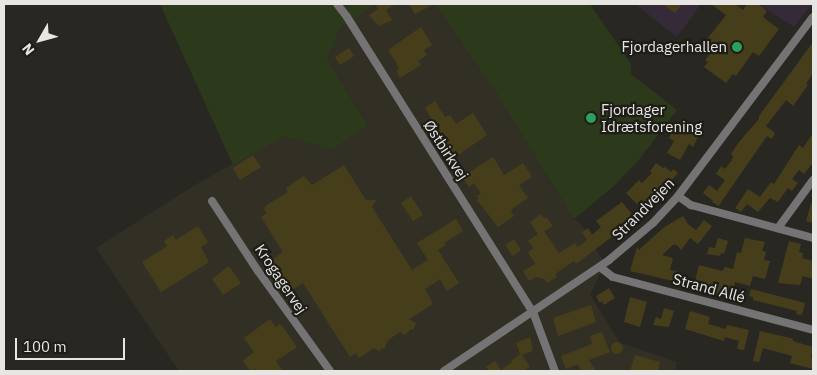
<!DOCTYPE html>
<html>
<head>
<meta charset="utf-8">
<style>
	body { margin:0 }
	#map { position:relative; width:817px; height:375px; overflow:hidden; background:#282722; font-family:"IBM Plex Sans",sans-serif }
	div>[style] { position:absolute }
	.built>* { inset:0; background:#323025 }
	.education>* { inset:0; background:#352a38 }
	.green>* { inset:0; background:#2c391b }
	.building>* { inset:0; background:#463e1b }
	.round { border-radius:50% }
	.minor>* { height:8px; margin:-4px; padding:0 4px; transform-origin:4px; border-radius:4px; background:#757374 }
	.dots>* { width:14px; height:14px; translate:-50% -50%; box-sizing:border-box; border:2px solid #1e1d18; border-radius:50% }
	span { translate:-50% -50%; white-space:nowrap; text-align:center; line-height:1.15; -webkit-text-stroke:4.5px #1e1d18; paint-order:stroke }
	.poi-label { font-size:15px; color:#e7e6e3 }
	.right { translate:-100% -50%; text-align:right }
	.left { translate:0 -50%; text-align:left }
	.street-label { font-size:15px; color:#e7e6e3 }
	.frame { position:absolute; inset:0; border:5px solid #e7e6e3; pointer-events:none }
	.north { position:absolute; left:15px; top:15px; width:50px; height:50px; -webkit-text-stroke:4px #1e1d18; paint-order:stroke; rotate:232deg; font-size:14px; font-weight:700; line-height:20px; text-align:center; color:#e7e6e3 }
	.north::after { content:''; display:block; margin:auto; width:18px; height:22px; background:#e7e6e3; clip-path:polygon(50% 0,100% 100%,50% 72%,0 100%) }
	.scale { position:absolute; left:15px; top:338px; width:110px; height:22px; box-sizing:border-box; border:2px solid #e7e6e3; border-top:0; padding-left:6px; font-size:15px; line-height:18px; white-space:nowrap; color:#e7e6e3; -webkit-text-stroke:4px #1e1d18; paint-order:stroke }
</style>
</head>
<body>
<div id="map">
	<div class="built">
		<div style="clip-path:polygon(377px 4px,435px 4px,496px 93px,574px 219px,581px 224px,605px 264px,590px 295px,620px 343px,677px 362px,675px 371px,179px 371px,96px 248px,195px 185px,285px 135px,332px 150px,368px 126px,327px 59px,341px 27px)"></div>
	</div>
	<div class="education">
		<div style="clip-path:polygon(635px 4px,701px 4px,677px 37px)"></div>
		<div style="clip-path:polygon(758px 4px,812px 4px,794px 27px)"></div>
	</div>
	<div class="green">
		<div style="clip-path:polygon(160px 4px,377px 4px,341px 27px,327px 59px,368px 126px,332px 150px,285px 136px,233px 165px)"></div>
		<div style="clip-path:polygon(435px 4px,590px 4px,631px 64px,631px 74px,677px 110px,638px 161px,614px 186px,574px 219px,496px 93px)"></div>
	</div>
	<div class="building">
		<div style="clip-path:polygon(379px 4px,396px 4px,386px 10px,392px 20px,379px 26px,369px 15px,378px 9px,376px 6px)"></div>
		<div style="clip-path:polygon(409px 4px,434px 4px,415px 14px)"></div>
		<div style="clip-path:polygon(662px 4px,682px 4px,675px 13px)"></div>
		<div style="clip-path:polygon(711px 4px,735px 4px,743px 10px,747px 4px,758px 4px,767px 11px,763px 17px,779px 29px,759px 56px,753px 52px,736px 76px,733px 74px,726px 83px,704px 67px,708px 62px,705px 60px,713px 50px,704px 43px,726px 15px)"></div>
		<div style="clip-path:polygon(421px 27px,432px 45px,424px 50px,427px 55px,418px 61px,421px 65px,400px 78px,396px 71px,399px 69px,396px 62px,388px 50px)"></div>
		<div style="clip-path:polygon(813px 42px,813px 73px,806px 84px,808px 85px,793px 106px,786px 100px,766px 126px,775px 133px,772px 139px,767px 136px,722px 201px,719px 206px,712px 202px,713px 201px,703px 193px,709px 185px,717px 191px,725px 180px,716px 174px,721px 166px,725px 169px,732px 160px,733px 156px,731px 154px,739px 142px,759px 119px,759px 116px)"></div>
		<div style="clip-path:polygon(349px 48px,354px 56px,340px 65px,335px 57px)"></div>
		<div style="clip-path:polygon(435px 101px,445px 117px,450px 115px,456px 124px,473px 113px,487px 135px,454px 158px,425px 108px)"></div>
		<div style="clip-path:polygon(676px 125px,685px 131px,687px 129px,691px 132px,693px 130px,699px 135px,693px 147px,689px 144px,680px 160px,667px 153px,674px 141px,669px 138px)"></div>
		<div style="clip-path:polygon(813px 133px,813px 163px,804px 174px,799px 170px,792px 179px,798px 183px,792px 191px,788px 188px,778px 202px,770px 198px,758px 212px,747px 204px,741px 212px,735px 208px,748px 189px,760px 197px,771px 182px,774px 184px,799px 145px,803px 148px)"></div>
		<div style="clip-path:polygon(253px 155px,261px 167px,240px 180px,233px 168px)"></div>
		<div style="clip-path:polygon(493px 157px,504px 175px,523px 163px,532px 177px,519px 185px,528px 198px,513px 208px,511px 212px,514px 216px,498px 227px,477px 200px,479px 198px,477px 196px,481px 193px,474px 183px,469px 187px,462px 177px)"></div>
		<div style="clip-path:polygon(656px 163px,663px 168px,665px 167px,671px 172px,673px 169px,678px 173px,653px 202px,655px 204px,650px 210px,648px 207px,644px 211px,626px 193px,639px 180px,642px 183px,652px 173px,650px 171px)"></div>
		<div style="clip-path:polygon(344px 165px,366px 200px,376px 200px,372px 207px,412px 270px,428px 260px,417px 243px,456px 219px,463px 231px,444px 243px,446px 245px,438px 250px,459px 283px,447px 291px,440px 279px,425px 289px,433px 304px,409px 319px,416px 323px,413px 330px,411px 329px,405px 335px,400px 332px,388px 340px,384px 349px,381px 348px,380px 351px,374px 348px,359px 358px,356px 353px,350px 357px,303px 283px,284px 295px,271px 273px,273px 271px,268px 262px,283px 252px,261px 217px,267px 213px,264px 209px,268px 204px,288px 192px,286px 188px,304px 176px,312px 185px)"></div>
		<div style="clip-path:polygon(411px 196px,423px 215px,413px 221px,401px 203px)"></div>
		<div style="clip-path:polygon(622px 202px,635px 218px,621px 230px,576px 264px,574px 261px,555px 274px,557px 277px,547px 283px,544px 279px,536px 277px,529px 281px,523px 271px,535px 264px,528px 252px,534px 248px,528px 241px,538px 234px,530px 222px,541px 214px,544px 219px,546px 217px,553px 226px,544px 231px,559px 253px,575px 243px,578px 247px,587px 240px,582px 232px,588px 228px,592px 235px,601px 227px,596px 221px)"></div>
		<div style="clip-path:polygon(811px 203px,813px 203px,813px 223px,806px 221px)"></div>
		<div style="clip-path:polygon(683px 216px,688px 224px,696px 230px,704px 220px,712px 226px,698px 244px,690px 238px,681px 250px,676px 244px,676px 246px,674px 244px,662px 255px,673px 258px,670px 270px,676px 271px,673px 281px,630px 271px,637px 247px,639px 250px,663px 228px)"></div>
		<div style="clip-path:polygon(198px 226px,208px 242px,201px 247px,209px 262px,161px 292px,142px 262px,167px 246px,164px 241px,173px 235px,176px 240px)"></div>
		<div style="clip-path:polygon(718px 238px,728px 241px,724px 254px,721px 253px,720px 256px,707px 254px,709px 247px,715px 248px)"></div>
		<div style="clip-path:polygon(745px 238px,765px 242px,762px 251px,766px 252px,764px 260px,770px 261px,765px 279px,753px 276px,750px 286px,735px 282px,731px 298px,695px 288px,696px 286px,694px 285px,699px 265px,722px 271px,725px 267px,733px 269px,737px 252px,741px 253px)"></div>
		<div style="clip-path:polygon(514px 239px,521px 250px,513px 256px,505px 245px)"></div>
		<div style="clip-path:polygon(789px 241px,801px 244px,799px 252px,803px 253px,802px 258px,813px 261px,813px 279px,803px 276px,800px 285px,778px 283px)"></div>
		<div style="clip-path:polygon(229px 266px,241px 283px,223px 295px,212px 279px)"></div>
		<div style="clip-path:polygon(609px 288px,615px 298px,604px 305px,602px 301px,600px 303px,596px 296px)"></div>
		<div style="clip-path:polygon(751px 289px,805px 303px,802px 315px,796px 314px,797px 311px,753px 300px,753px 297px,749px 296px)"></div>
		<div style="clip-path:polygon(630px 297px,647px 302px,640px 327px,624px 322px)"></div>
		<div style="clip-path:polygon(591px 305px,596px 322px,558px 336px,553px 318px)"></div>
		<div style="clip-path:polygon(664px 308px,674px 311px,669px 327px,653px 325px,656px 317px,661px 319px)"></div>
		<div style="clip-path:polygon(690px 311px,710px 317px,708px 324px,726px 329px,727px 325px,749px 330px,744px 350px,737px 349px,739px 341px,725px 337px,724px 341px,685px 329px)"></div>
		<div style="clip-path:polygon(270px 319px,276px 327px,280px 324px,283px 327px,297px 347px,276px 361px,283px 371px,258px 371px,256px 369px,250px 371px,243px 361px,254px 352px,244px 338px)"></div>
		<div style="clip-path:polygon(760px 331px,790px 338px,793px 339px,793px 341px,813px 347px,811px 358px,813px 359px,813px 369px,790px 363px,792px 356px,763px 348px,759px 362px,753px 361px)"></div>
		<div style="clip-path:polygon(602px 332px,610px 352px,589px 360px,596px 371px,581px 371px,578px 364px,566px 369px,561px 356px,592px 344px,590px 336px)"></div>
		<div style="clip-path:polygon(530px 337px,533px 351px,522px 355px,530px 367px,523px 371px,489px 371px,486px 367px,495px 361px,501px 370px,512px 362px,511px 361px,520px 354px,516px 343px)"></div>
		<div class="round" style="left:611px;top:342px;width:12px;height:12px"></div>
		<div style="clip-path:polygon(635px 355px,660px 362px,658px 371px,630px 371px)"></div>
	</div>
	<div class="minor">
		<div style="left:337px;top:4px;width:16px;rotate:52deg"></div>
		<div style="left:347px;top:17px;width:349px;rotate:57.8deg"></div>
		<div style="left:533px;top:312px;width:63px;rotate:69.6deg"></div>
		<div style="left:678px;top:196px;width:16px;rotate:35deg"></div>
		<div style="left:691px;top:205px;width:126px;rotate:15.1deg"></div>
		<div style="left:212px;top:201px;width:84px;rotate:56.7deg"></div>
		<div style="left:258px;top:271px;width:123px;rotate:54.2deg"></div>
		<div style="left:778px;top:228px;width:59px;rotate:-53.9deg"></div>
		<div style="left:600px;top:267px;width:16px;rotate:38deg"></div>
		<div style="left:613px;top:277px;width:207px;rotate:14.8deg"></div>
		<div style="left:444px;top:371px;width:199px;rotate:-33.9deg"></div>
		<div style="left:609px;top:260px;width:57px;rotate:-40.1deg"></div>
		<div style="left:653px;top:223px;width:37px;rotate:-47deg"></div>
		<div style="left:678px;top:196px;width:224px;rotate:-53deg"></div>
	</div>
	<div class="dots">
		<div style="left:737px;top:47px;background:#2e9e5b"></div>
		<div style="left:591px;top:118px;background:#2e9e5b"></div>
	</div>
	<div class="poi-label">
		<span class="right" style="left:727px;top:47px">Fjordagerhallen</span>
		<span class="left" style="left:601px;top:118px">Fjordager<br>Idrætsforening</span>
	</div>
	<div class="street-label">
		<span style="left:446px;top:150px;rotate:57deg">Østbirkvej</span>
		<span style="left:643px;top:209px;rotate:-45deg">Strandvejen</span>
		<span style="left:281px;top:279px;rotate:56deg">Krogagervej</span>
		<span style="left:709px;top:288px;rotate:15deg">Strand Allé</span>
	</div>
	<div class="frame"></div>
	<div class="north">N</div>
	<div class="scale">100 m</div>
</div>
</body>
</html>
